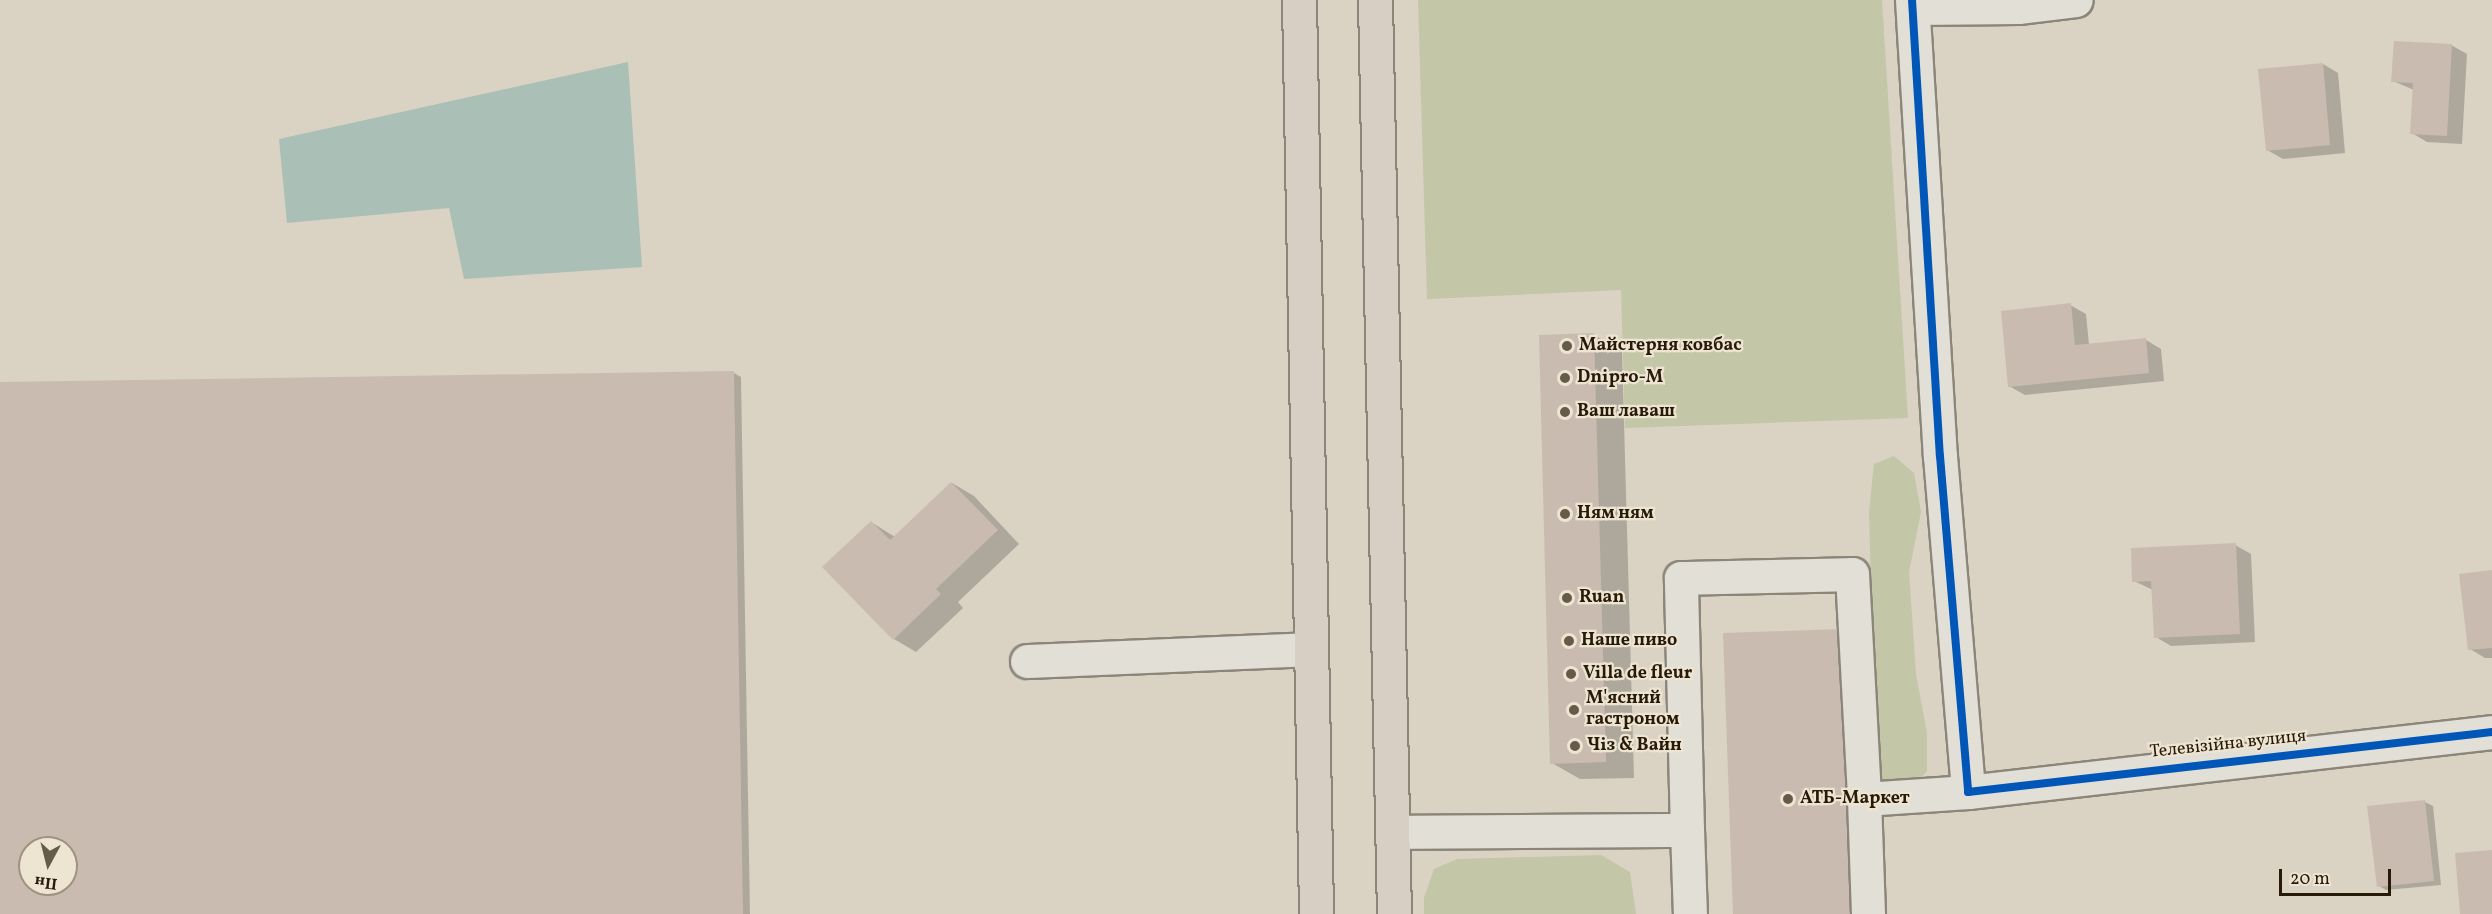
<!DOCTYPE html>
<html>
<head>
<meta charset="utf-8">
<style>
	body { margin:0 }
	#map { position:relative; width:2492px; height:914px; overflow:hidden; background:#dad2c3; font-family:Vollkorn,serif }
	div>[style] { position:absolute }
	.green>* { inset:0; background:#c4c6a8 }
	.water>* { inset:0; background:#aac0b7 }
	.shadow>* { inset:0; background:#0003 }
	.building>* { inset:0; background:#cabbb1 }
	.roads { filter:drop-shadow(2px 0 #8c867a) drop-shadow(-2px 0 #8c867a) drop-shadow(0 2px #8c867a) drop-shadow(0 -2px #8c867a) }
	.minor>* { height:33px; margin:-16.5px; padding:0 16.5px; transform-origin:16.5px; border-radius:16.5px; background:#e2dfd7 }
	.major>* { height:33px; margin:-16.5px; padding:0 16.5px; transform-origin:16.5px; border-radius:16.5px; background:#d7cfc3 }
	.cycleway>* { height:8px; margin:-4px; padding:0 4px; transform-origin:4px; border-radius:4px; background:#0057b8 }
	.dots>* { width:16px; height:16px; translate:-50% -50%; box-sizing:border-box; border:3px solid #ede4d2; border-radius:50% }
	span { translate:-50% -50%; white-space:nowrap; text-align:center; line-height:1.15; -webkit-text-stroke:4.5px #ede4d2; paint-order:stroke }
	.poi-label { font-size:18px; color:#281a08; font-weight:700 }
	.left { translate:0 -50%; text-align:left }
	.street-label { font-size:18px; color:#281a08 }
	.north { position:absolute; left:18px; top:836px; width:60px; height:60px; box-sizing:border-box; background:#ede4d2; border:2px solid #9e9381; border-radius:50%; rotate:187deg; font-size:16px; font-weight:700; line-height:24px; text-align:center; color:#281a08 }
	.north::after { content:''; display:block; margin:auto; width:21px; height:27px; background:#665a49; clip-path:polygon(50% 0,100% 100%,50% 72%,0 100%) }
	.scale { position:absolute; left:2279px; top:869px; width:112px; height:27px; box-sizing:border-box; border:3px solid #281a08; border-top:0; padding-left:8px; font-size:18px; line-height:21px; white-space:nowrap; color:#281a08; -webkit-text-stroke:4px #ede4d2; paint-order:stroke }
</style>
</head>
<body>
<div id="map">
	<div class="green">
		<div style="clip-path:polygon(1418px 0,1882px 0,1908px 418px,1625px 428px,1621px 290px,1427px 299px)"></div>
		<div style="clip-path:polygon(1894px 456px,1914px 473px,1921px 512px,1909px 572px,1916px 674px,1927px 733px,1927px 771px,1916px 783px,1893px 784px,1876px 778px,1869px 512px,1874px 464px)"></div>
		<div style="clip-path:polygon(1601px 855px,1630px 872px,1636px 914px,1424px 914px,1424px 898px,1434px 869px,1457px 859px)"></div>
	</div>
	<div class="water">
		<div style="clip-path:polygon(628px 62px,642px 267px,464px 279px,449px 208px,287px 223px,279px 139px)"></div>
	</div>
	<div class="shadow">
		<div style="clip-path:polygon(2451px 45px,2467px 54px,2462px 144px,2427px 142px,2412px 133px,2414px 90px,2393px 81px)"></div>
		<div style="clip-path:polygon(2323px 64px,2338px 73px,2345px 153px,2283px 159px,2267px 150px)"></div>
		<div style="clip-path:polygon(2070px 305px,2086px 314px,2089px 345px,2146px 340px,2161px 349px,2164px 381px,2025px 395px,2009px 386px)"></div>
		<div style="clip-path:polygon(1594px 335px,1622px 351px,1634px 778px,1580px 779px,1552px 763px)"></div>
		<div style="clip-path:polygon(evenodd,734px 373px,741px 377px,750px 914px,0 914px,0 384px,734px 373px,30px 848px,66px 848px,66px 884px,30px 884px,30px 848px)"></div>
		<div style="clip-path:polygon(952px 483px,974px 496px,1019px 544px,958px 602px,963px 608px,916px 652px,894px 639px,871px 522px,895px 537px)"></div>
		<div style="clip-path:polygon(2235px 545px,2251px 554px,2255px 642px,2171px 646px,2156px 637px,2153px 590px,2134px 581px)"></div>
		<div style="clip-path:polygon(2492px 572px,2492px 658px,2485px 658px,2470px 649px)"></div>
		<div style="clip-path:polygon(1841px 630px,1858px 914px,1735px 914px)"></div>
		<div style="clip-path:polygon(2425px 802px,2433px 806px,2441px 885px,2386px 890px,2379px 886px)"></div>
	</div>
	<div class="building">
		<div style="clip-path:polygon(2394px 41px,2452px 44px,2447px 136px,2410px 134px,2413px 83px,2391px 82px)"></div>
		<div style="clip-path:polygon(2323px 63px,2330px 145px,2266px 151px,2258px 69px)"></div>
		<div style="clip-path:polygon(2071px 303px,2075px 345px,2146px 338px,2149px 373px,2008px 387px,2001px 311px)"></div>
		<div style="clip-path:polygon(1594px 333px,1606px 762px,1550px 764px,1539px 335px)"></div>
		<div style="clip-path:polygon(evenodd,734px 371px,743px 914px,0 914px,0 382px,734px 371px,30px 848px,66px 848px,66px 884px,30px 884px,30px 848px)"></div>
		<div style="clip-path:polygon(951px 482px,998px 530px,936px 589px,941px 594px,893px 640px,822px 567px,871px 521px,890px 540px)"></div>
		<div style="clip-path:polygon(2236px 543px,2240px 634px,2154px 638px,2151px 581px,2132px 582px,2131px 548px)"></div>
		<div style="clip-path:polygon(2492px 570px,2492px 648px,2468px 650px,2459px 574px)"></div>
		<div style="clip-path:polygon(1841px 629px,1851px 914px,1733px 914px,1723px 633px)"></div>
		<div style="clip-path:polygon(2425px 800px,2434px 881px,2377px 887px,2367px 806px)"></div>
		<div style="clip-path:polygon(2492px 850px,2492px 914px,2460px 914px,2455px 853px)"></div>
	</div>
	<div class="roads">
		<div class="minor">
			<div style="left:1912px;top:0;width:457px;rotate:86.5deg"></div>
			<div style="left:1940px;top:456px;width:337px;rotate:85.2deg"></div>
			<div style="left:1913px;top:8px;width:105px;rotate:-0.5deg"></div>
			<div style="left:2018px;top:7px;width:58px;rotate:-6.9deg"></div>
			<div style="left:1027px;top:661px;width:281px;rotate:-2.4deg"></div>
			<div style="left:1864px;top:799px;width:115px;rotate:88deg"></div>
			<div style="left:1687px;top:830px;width:84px;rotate:88deg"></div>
			<div style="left:1393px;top:832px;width:294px;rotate:-0.4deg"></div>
			<div style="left:1687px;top:830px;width:252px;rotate:-91.4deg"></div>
			<div style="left:1681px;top:578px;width:171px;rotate:-1.3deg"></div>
			<div style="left:1852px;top:574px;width:225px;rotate:86.9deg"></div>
			<div style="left:1864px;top:799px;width:104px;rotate:-3.9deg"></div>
			<div style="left:1968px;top:792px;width:527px;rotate:-6.53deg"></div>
		</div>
		<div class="major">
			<div style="left:1299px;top:0;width:914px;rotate:88.93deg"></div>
			<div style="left:1375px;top:0;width:914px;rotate:88.81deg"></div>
		</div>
	</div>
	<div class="cycleway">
		<div style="left:1912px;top:0;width:457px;rotate:86.5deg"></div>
		<div style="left:1940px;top:456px;width:337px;rotate:85.2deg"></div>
		<div style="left:1968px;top:792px;width:527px;rotate:-6.53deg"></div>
	</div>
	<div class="dots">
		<div style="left:1567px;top:346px;background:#665a49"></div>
		<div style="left:1565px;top:378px;background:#665a49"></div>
		<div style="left:1565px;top:412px;background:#665a49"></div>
		<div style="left:1565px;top:514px;background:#665a49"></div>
		<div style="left:1567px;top:598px;background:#665a49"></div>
		<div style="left:1569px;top:641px;background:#665a49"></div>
		<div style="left:1571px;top:674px;background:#665a49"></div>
		<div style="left:1574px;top:710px;background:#665a49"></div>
		<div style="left:1575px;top:746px;background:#665a49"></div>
		<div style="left:1788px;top:799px;background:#665a49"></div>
	</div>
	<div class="poi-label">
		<span class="left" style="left:1579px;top:346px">Майстерня ковбас</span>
		<span class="left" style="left:1577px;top:378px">Dnipro-M</span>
		<span class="left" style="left:1577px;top:412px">Ваш лаваш</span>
		<span class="left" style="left:1577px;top:514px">Ням ням</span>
		<span class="left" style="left:1579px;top:598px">Ruan</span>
		<span class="left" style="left:1581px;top:641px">Наше пиво</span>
		<span class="left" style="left:1583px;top:674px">Villa de fleur</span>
		<span class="left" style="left:1586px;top:710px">М'ясний<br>гастроном</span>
		<span class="left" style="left:1587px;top:746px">Чіз &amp; Вайн</span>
		<span class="left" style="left:1800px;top:799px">АТБ-Маркет</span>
	</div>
	<div class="street-label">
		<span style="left:2228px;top:745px;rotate:-6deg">Телевізійна вулиця</span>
	</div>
	<div class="north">Пн</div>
	<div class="scale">20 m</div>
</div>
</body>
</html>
